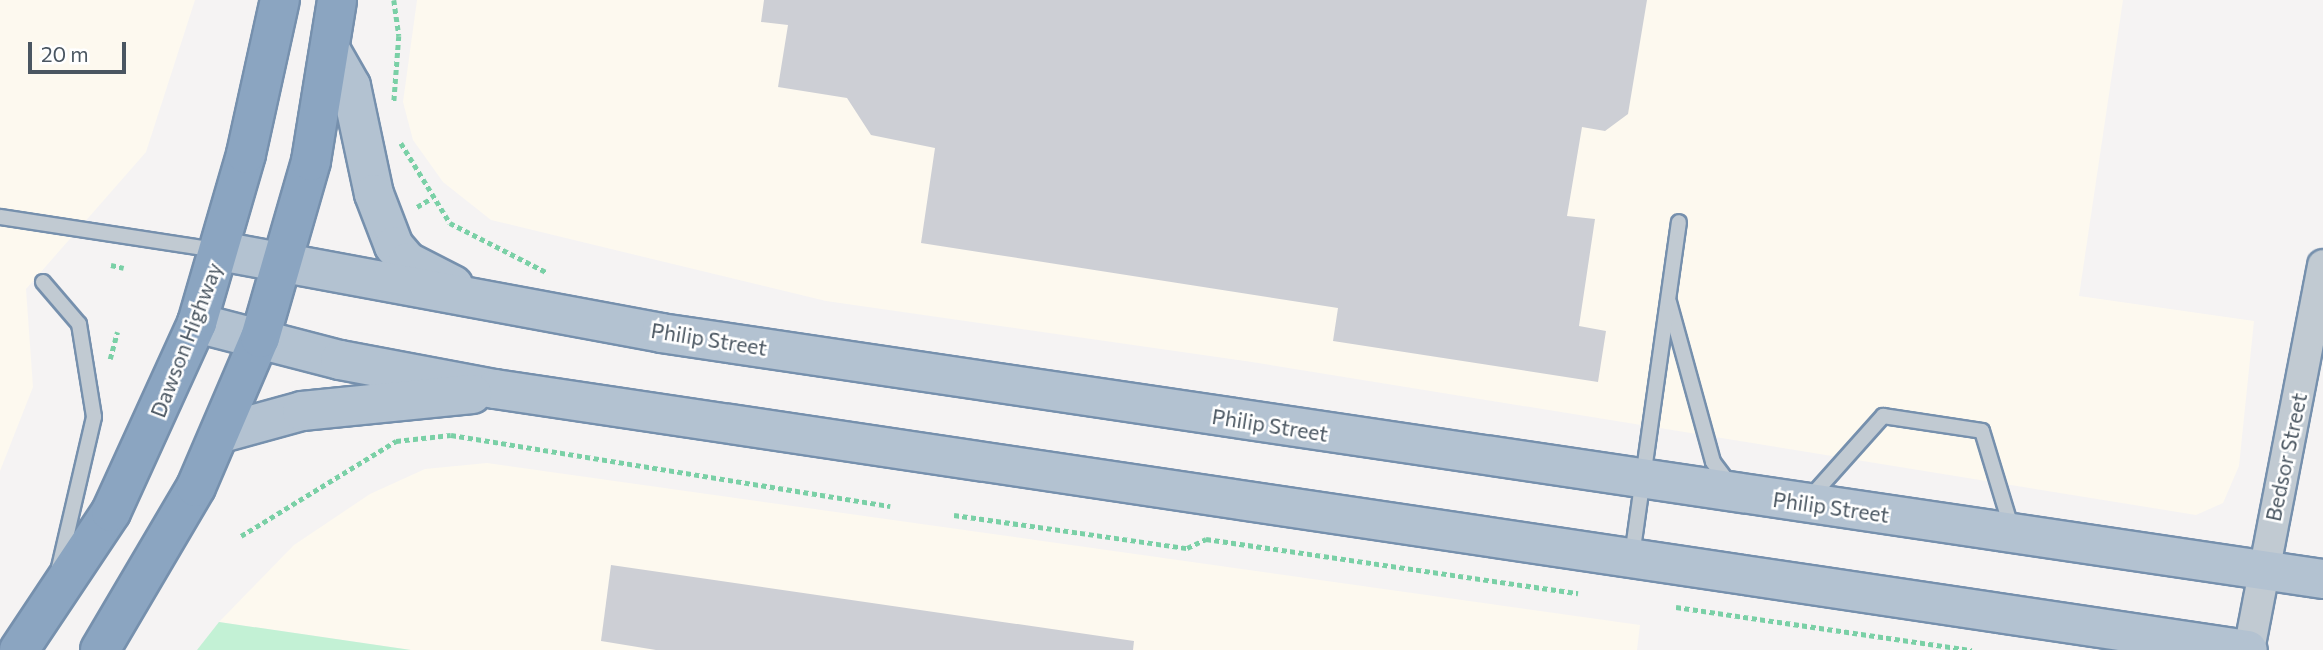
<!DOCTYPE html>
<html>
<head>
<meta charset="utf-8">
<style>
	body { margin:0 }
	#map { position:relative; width:2323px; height:650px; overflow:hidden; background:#f5f3f3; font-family:Commissioner,sans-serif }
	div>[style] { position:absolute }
	.commercial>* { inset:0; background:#fdf9ef }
	.green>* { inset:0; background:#c3f1d5 }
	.building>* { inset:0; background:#cdcfd5 }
	.path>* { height:4.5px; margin-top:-2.25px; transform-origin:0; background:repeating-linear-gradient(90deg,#7ad0a6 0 5px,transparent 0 8.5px) }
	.roads { filter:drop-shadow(2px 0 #7690ad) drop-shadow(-2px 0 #7690ad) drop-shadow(0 2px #7690ad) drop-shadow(0 -2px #7690ad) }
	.lane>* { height:14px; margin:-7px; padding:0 7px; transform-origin:7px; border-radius:7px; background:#c1cad2 }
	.street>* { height:30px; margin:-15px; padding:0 15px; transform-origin:15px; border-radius:15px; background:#c1cad2 }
	.primary>* { height:38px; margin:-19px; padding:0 19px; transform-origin:19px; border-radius:19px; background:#b3c2d1 }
	.highway>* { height:38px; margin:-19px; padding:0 19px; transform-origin:19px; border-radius:19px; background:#8ba5c1 }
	span { translate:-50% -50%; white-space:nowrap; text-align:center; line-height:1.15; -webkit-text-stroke:5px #fff; paint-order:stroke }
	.street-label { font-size:21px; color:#4a5661 }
	.scale { position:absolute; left:28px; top:42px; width:98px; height:32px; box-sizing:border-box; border:4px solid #4a5661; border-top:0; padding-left:9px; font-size:21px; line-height:24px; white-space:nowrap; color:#4a5661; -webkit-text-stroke:5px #fff; paint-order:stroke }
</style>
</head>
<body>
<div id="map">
	<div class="commercial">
		<div style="clip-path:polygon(0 0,195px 0,146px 152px,26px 289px,33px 387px,0 471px)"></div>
		<div style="clip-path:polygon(417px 0,2123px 0,2079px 296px,2254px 321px,2239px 466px,2223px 503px,2196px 515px,1252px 362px,826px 301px,491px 220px,443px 182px,413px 140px,403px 102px)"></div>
		<div style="clip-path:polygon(487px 463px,1640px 625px,1637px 650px,411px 650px,219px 622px,294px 545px,370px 494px,425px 469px)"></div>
	</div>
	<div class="green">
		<div style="clip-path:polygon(219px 622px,411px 650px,197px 650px)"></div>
	</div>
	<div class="building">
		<div style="clip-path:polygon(764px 0,1647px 0,1628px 114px,1605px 131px,1582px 127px,1567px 216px,1595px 219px,1579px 326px,1606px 331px,1598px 382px,1333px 341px,1338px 308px,921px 243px,935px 148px,871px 135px,847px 98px,778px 87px,788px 25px,761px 22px)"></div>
		<div style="clip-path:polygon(611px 565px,1134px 641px,1133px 650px,656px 650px,601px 641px)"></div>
	</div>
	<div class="path">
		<div style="left:394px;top:0;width:36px;rotate:82deg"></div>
		<div style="left:399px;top:36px;width:67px;rotate:94.3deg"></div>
		<div style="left:401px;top:143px;width:94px;rotate:58.5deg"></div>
		<div style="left:450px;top:223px;width:110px;rotate:27deg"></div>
		<div style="left:417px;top:207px;width:17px;rotate:-31deg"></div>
		<div style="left:111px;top:265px;width:13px;rotate:13deg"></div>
		<div style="left:110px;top:359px;width:28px;rotate:-75deg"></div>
		<div style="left:954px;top:515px;width:235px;rotate:8.1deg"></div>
		<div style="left:1187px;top:548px;width:21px;rotate:-25deg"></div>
		<div style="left:1206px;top:539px;width:376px;rotate:8.3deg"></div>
		<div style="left:241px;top:536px;width:182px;rotate:-31.5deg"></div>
		<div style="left:396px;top:441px;width:55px;rotate:-6.2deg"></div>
		<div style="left:451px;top:435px;width:445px;rotate:9.2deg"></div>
		<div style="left:1676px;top:607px;width:299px;rotate:8.3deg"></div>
	</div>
	<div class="roads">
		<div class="lane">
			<div style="left:0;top:217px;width:219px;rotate:8.7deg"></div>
			<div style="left:43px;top:282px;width:55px;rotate:49.4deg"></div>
			<div style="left:79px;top:324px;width:94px;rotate:80.8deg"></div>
			<div style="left:94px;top:417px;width:155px;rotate:103.1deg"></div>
			<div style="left:1669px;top:302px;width:166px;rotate:74.6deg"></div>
			<div style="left:1713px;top:462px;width:26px;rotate:53deg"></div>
			<div style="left:1808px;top:500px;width:113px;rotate:-48.2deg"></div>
			<div style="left:1883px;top:416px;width:100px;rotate:8.6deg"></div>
			<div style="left:1982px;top:431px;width:103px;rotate:73.1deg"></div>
			<div style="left:1632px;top:556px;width:337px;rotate:-82deg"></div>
		</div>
		<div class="street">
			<div style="left:2249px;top:650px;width:392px;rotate:-79.1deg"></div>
		</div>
		<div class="primary">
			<div style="left:331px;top:51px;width:40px;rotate:60.3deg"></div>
			<div style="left:351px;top:86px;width:110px;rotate:78deg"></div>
			<div style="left:374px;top:194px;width:56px;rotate:69deg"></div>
			<div style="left:394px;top:246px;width:21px;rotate:49deg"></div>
			<div style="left:408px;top:262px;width:51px;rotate:27.1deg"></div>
			<div style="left:220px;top:251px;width:449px;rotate:10.5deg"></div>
			<div style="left:661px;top:333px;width:1680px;rotate:8.42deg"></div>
			<div style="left:197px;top:323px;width:148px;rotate:14.5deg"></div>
			<div style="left:340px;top:360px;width:158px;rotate:10.6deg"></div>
			<div style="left:495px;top:389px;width:1772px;rotate:8.47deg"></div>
			<div style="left:222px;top:433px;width:83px;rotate:-15.4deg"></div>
			<div style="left:302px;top:411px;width:171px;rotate:-5.7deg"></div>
		</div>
		<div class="highway">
			<div style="left:19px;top:650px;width:166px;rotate:-56.3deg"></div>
			<div style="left:111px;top:512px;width:208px;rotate:-65.5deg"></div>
			<div style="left:197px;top:323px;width:176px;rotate:-73.8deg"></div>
			<div style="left:246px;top:154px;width:158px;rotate:-77.6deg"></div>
			<div style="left:100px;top:650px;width:189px;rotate:-59.5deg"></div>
			<div style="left:196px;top:487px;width:162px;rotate:-66.8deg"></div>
			<div style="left:260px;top:338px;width:184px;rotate:-73.9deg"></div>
			<div style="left:311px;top:161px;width:163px;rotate:-80.8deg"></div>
		</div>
	</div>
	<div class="street-label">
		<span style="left:709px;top:339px;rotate:9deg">Philip Street</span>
		<span style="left:186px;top:340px;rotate:-69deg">Dawson Highway</span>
		<span style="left:1270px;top:425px;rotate:9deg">Philip Street</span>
		<span style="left:2286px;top:457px;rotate:-78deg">Bedsor Street</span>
		<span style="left:1831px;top:507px;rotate:8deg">Philip Street</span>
	</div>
	<div class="scale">20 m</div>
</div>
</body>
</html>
